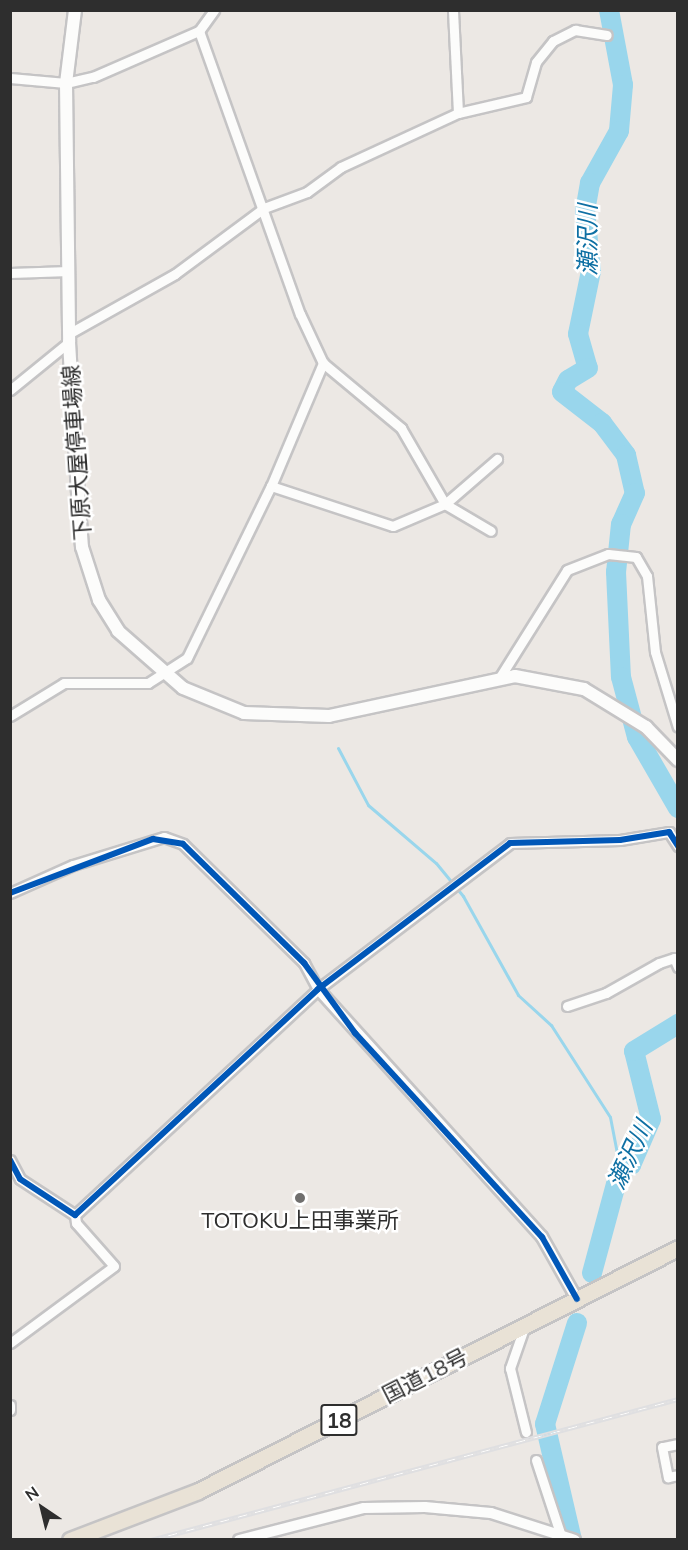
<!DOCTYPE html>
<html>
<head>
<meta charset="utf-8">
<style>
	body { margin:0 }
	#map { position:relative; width:688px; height:1550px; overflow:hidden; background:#ece8e4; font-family:Mulish,"Noto Sans JP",sans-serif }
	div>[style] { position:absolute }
	.stream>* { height:3px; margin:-1.5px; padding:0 1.5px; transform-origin:1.5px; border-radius:1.5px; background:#99d6ec }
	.river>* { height:20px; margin:-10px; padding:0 10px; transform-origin:10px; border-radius:10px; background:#99d6ec }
	.roads { filter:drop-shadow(2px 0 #c5c4c5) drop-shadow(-2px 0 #c5c4c5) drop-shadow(0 2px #c5c4c5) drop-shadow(0 -2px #c5c4c5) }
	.minor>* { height:9px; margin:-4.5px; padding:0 4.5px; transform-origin:4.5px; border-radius:4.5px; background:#fcfcfb }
	.tertiary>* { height:10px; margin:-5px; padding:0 5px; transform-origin:5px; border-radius:5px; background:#fcfcfb }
	.secondary>* { height:12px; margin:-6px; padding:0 6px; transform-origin:6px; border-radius:6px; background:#fcfcfb }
	.trunk>* { height:15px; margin:-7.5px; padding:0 7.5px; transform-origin:7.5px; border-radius:7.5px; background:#e9e2d6 }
	.rail>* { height:5px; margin-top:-2.5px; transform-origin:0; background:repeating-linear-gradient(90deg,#fff 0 9px,#dfdfe1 0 18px); box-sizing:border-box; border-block:2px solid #dfdfe1 }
	.cycleway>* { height:6px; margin:-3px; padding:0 3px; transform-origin:3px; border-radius:3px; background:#0057b8 }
	.dots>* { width:16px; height:16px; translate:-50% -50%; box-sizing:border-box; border:3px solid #fff; border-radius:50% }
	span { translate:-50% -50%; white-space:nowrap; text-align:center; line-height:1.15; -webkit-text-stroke:5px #fff; paint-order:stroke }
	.shield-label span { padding:2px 4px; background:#fff; border:2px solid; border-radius:4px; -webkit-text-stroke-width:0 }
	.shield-label { font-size:21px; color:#2e2e2e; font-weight:700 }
	.street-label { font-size:22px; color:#2e2e2e }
	.poi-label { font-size:22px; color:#2e2e2e }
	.water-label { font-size:24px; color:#0d6fa3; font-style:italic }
	.frame { position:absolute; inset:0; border:12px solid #2e2e2e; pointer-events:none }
	.north { position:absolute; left:12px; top:1478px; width:60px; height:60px; -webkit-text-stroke:4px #fff; paint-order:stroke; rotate:325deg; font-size:16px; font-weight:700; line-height:24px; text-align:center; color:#2e2e2e }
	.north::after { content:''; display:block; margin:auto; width:21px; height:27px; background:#2e2e2e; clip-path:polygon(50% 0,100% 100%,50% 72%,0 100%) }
</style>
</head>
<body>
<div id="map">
	<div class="stream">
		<div style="left:338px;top:748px;width:64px;rotate:62.2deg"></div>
		<div style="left:368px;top:805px;width:89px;rotate:40.5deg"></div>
		<div style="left:436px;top:863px;width:43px;rotate:50.7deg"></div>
		<div style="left:463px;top:896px;width:113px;rotate:60.9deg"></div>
		<div style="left:518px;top:995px;width:45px;rotate:42.3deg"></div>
		<div style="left:551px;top:1025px;width:109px;rotate:57.3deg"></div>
		<div style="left:610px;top:1117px;width:53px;rotate:79.1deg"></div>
	</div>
	<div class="river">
		<div style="left:609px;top:10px;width:76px;rotate:79.4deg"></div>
		<div style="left:623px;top:85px;width:46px;rotate:95deg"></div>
		<div style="left:619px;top:131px;width:60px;rotate:119.1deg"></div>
		<div style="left:590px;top:183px;width:28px;rotate:100deg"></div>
		<div style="left:585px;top:211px;width:60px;rotate:84.3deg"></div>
		<div style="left:591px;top:271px;width:64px;rotate:101.7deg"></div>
		<div style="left:578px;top:334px;width:35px;rotate:74deg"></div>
		<div style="left:588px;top:368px;width:23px;rotate:149deg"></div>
		<div style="left:568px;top:380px;width:13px;rotate:117deg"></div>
		<div style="left:562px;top:392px;width:51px;rotate:37.8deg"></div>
		<div style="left:602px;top:423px;width:40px;rotate:53deg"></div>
		<div style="left:626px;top:455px;width:39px;rotate:77deg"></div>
		<div style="left:635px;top:493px;width:34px;rotate:114deg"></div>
		<div style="left:621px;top:524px;width:48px;rotate:95.9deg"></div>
		<div style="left:616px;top:572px;width:105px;rotate:87.3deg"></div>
		<div style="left:621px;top:677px;width:62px;rotate:75.1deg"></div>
		<div style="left:637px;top:737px;width:82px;rotate:60deg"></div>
		<div style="left:592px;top:1273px;width:108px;rotate:-74.9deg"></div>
		<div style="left:620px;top:1169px;width:12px;rotate:-20deg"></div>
		<div style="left:631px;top:1165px;width:50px;rotate:-66.5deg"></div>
		<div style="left:651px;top:1119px;width:70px;rotate:-104deg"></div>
		<div style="left:634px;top:1051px;width:52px;rotate:-31.5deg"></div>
		<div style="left:572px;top:1540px;width:119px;rotate:-103.1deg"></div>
		<div style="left:545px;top:1424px;width:106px;rotate:-72.4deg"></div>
	</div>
	<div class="roads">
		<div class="minor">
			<div style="left:199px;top:31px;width:300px;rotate:70.4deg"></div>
			<div style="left:300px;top:314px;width:54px;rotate:64.9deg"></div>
			<div style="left:323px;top:363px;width:102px;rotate:39.8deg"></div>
			<div style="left:401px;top:428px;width:88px;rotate:59.9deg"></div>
			<div style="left:445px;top:504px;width:53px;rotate:30.4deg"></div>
			<div style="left:10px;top:78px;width:56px;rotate:5.1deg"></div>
			<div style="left:66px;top:83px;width:28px;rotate:-13deg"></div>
			<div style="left:93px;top:77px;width:116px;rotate:-23.5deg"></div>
			<div style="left:199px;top:31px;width:26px;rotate:-54deg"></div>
			<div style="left:458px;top:113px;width:70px;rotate:-13.2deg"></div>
			<div style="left:526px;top:97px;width:36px;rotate:-74deg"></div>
			<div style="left:536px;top:62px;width:27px;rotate:-51deg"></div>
			<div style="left:553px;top:41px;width:25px;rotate:-27deg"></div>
			<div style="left:575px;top:30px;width:32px;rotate:9deg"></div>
			<div style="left:10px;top:273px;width:59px;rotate:-1.9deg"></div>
			<div style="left:70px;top:333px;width:120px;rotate:-29.3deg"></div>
			<div style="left:175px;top:274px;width:111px;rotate:-36.6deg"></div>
			<div style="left:264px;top:208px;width:46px;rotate:-20.4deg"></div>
			<div style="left:307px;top:192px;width:42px;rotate:-36.3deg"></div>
			<div style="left:341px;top:167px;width:129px;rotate:-24.8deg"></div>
			<div style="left:458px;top:113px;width:103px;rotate:-92.8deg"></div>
			<div style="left:10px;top:390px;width:76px;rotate:-39.1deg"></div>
			<div style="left:271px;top:486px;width:128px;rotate:18.2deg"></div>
			<div style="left:393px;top:526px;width:56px;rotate:-22.9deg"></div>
			<div style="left:445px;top:504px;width:69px;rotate:-40.9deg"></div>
			<div style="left:500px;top:677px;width:126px;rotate:-57.9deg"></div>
			<div style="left:567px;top:570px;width:44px;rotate:-21.3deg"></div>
			<div style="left:608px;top:554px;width:28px;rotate:6deg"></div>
			<div style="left:636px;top:557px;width:22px;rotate:60deg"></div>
			<div style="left:647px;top:576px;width:76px;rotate:84deg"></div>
			<div style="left:655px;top:652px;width:78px;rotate:73deg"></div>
			<div style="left:10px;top:716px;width:63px;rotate:-31.4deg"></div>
			<div style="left:64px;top:683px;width:84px"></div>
			<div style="left:148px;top:683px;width:46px;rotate:-32.7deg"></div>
			<div style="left:187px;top:658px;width:191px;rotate:-64deg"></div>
			<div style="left:271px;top:486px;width:134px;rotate:-67.1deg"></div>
			<div style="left:10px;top:893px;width:69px;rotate:-24deg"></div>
			<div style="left:73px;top:865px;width:95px;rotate:-17.1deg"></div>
			<div style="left:164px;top:837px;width:20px;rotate:20deg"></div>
			<div style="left:183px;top:844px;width:170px;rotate:44.5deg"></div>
			<div style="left:304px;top:963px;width:30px;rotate:62deg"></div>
			<div style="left:567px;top:1006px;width:41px;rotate:-18.4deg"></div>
			<div style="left:606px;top:993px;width:61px;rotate:-29.5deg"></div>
			<div style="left:659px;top:963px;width:16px;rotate:-18deg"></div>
			<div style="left:674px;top:958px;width:10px;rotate:66deg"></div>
			<div style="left:10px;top:1160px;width:21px;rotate:62deg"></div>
			<div style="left:20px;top:1179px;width:66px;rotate:33.2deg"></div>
			<div style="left:75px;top:1215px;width:332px;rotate:-42.9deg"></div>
			<div style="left:318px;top:989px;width:241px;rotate:-37.2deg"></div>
			<div style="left:510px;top:843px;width:110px;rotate:-1.6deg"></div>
			<div style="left:620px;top:840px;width:50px;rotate:-9.3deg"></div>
			<div style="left:669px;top:832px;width:17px;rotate:57deg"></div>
			<div style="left:525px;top:1325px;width:46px;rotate:109.2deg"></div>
			<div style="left:510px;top:1368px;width:66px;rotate:76deg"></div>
			<div style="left:10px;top:1343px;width:129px;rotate:-36.5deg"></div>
			<div style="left:114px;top:1266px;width:57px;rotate:-131.5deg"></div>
			<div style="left:76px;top:1223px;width:8px;rotate:-97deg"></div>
			<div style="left:10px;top:1405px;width:5px;rotate:90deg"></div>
			<div style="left:678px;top:1444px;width:16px;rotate:169deg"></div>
			<div style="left:662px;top:1447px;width:31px;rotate:79deg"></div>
			<div style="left:668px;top:1477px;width:10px;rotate:-11deg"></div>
			<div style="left:536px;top:1460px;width:80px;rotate:71.8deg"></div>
		</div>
		<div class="tertiary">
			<div style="left:318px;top:989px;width:334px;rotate:47.9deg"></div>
			<div style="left:542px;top:1237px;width:71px;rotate:60.6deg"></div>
			<div style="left:239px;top:1540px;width:129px;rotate:-14.4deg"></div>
			<div style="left:364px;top:1508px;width:61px;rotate:-0.9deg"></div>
			<div style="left:425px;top:1507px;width:66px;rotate:5.2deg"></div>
			<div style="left:491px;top:1513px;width:88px;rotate:17.8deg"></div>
		</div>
		<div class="secondary">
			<div style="left:75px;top:10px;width:74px;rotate:97deg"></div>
			<div style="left:66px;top:83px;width:259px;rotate:89.3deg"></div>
			<div style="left:69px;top:342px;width:151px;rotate:86.6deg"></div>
			<div style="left:78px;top:493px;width:54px;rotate:85.8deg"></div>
			<div style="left:82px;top:547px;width:56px;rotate:72.2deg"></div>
			<div style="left:99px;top:600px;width:36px;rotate:58deg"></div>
			<div style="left:118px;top:631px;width:86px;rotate:41.2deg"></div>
			<div style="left:183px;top:688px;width:66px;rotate:22.3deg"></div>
			<div style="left:244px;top:713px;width:85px;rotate:2deg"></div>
			<div style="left:329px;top:716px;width:190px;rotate:-12.1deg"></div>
			<div style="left:515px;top:676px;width:70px;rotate:10.7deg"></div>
			<div style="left:584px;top:689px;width:73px;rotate:31.5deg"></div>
			<div style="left:646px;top:727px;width:46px;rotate:45.9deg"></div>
		</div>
		<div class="trunk">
			<div style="left:70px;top:1540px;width:137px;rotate:-20.9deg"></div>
			<div style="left:198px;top:1491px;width:538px;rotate:-26.85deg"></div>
		</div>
	</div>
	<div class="rail">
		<div style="left:151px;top:1540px;width:546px;rotate:-14.98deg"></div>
	</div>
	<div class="cycleway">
		<div style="left:10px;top:893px;width:153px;rotate:-20.7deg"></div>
		<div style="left:153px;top:839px;width:30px;rotate:9deg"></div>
		<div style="left:183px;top:844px;width:170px;rotate:44.5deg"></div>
		<div style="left:304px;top:963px;width:87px;rotate:53.9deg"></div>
		<div style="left:355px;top:1033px;width:277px;rotate:47.5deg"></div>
		<div style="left:542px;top:1237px;width:71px;rotate:60.6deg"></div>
		<div style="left:10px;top:1160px;width:21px;rotate:62deg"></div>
		<div style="left:20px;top:1179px;width:66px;rotate:33.2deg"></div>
		<div style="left:75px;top:1215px;width:332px;rotate:-42.9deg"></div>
		<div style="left:318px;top:989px;width:241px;rotate:-37.2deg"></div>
		<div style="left:510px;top:843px;width:110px;rotate:-1.6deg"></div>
		<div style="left:620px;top:840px;width:50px;rotate:-9.3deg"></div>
		<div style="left:669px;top:832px;width:17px;rotate:57deg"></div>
	</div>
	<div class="dots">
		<div style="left:300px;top:1198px;background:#706f6e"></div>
	</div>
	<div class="shield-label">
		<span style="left:339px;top:1420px">18</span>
	</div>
	<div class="street-label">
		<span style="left:77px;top:453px;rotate:-94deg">下原大屋停車場線</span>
		<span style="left:425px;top:1376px;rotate:-27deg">国道18号</span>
	</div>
	<div class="poi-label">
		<span style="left:300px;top:1221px">TOTOKU上田事業所</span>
	</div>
	<div class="water-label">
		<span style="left:588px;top:240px;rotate:-90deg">瀬沢川</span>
		<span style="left:630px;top:1155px;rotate:-65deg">瀬沢川</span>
	</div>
	<div class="frame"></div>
	<div class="north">N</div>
</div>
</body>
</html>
